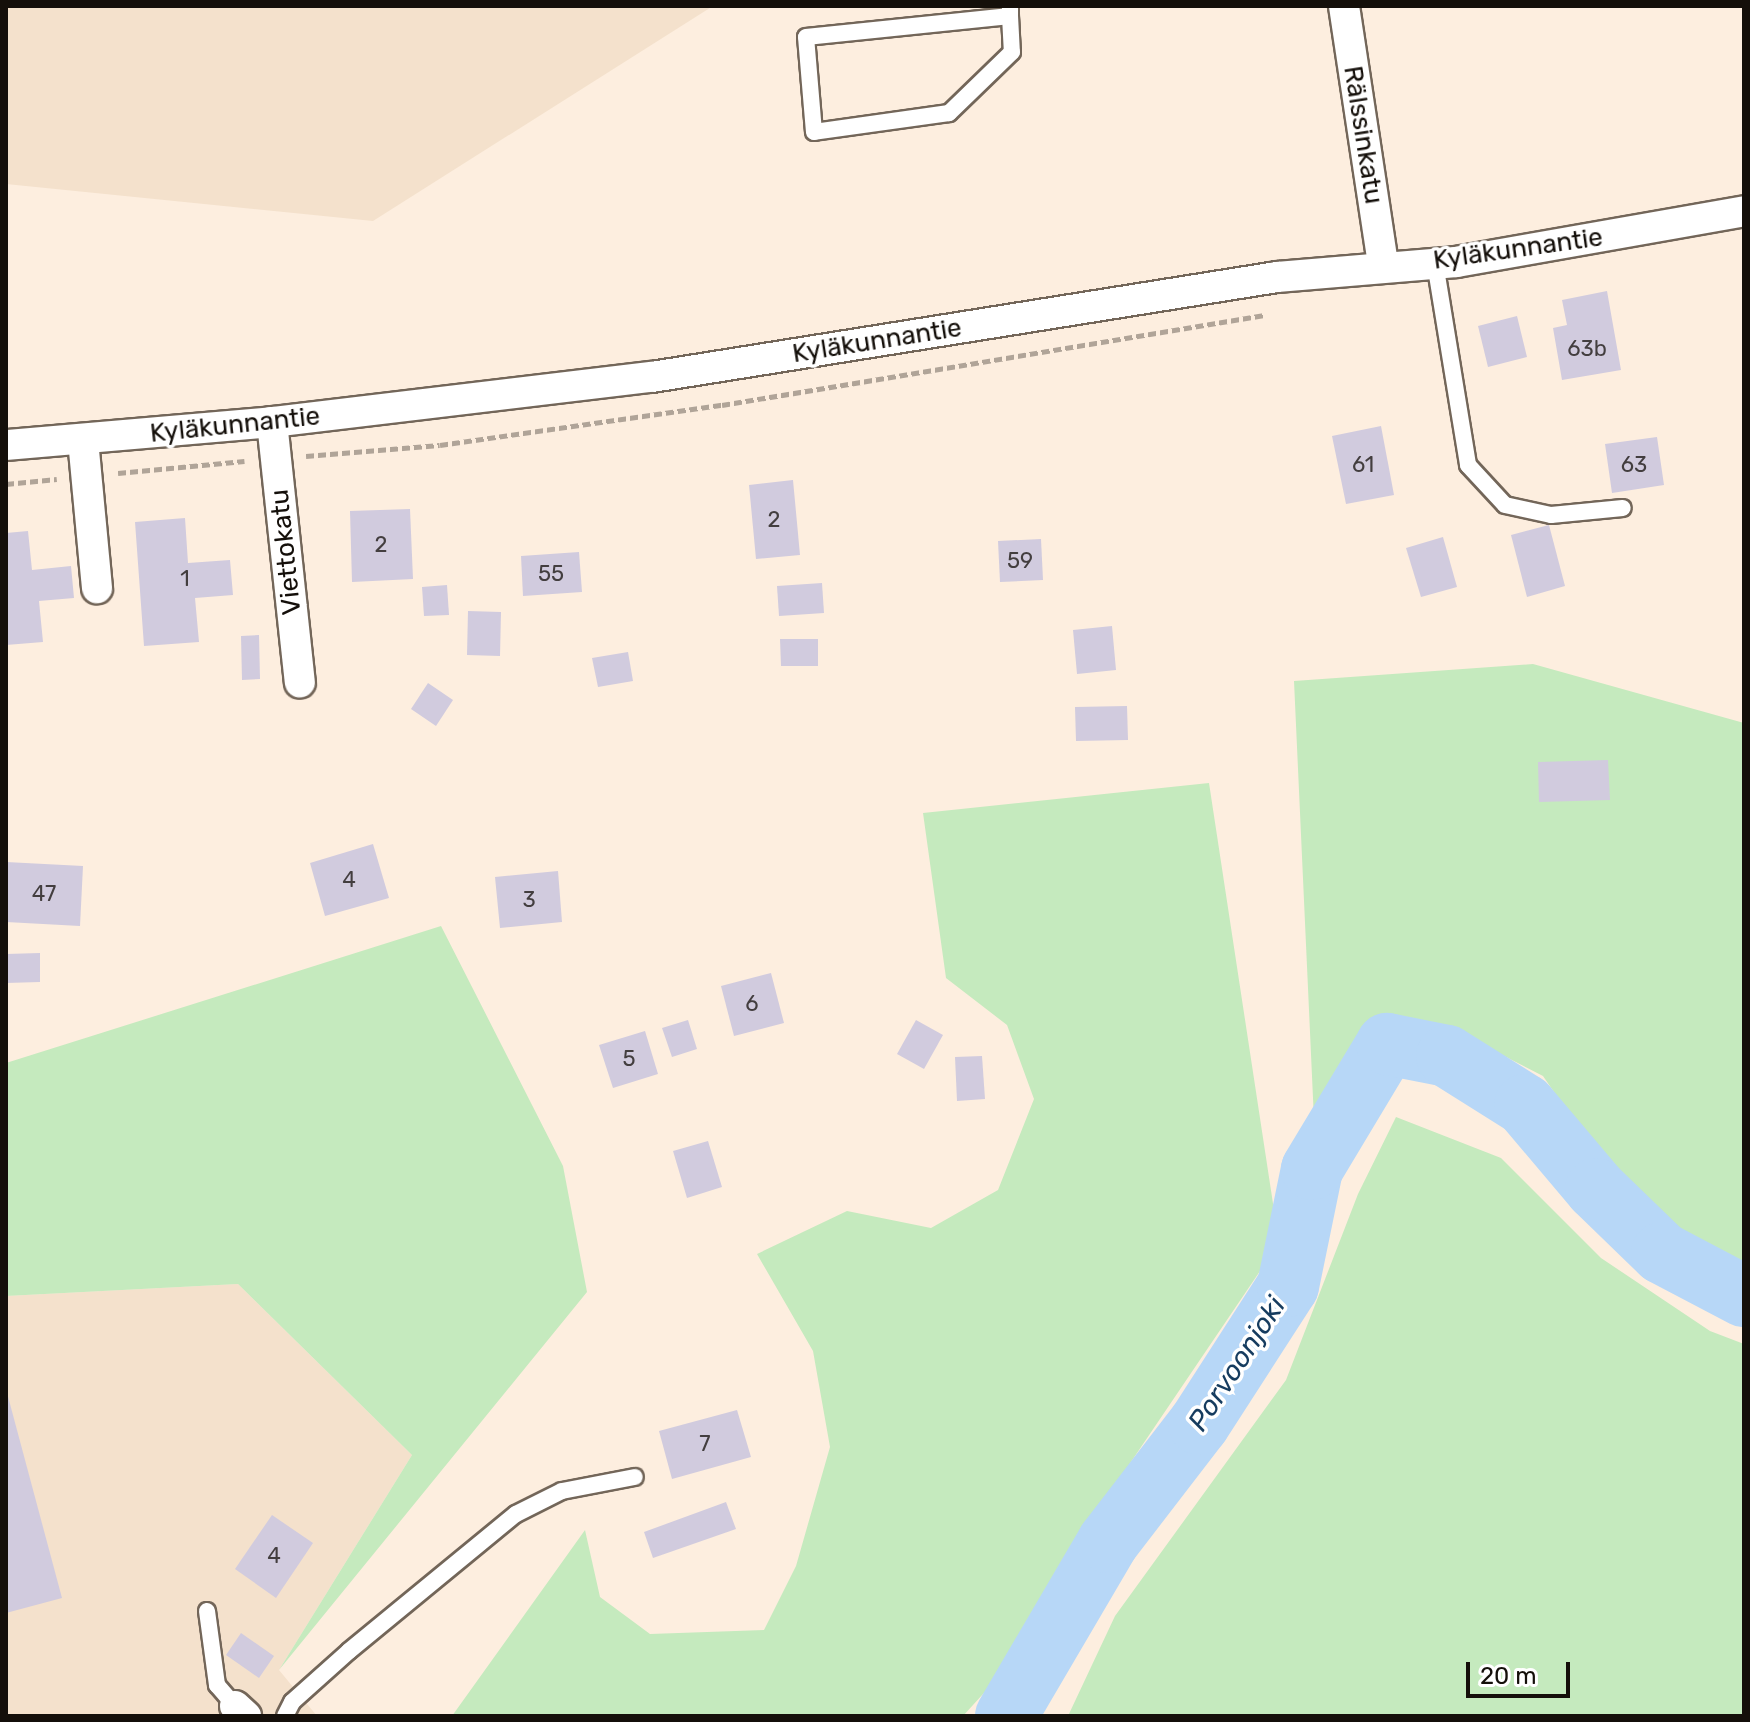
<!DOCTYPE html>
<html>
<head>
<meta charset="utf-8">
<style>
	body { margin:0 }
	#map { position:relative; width:1750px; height:1722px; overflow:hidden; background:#fdeedf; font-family:Rubik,sans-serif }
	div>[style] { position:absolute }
	.built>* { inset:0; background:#f4e1cc }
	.green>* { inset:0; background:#c5eabe }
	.river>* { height:62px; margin:-31px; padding:0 31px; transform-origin:31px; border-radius:31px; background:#b7d7f7 }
	.building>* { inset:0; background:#d1cbde }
	.path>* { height:5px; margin-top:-2.5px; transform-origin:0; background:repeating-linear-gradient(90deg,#b0a498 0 8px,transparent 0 12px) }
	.roads { filter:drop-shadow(2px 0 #736659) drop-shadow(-2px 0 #736659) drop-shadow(0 2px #736659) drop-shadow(0 -2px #736659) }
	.service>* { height:16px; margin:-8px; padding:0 8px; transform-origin:8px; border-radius:8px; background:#fff }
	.minor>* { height:30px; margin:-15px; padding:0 15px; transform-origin:15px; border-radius:15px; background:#fff }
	span { translate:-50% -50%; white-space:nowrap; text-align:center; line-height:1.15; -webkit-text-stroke:7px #fff; paint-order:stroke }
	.number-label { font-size:22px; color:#433e3f }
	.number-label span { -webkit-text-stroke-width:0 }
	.street-label { font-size:26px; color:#140f0a }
	.water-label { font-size:28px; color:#163c5f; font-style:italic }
	.frame { position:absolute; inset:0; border:8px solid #140f0a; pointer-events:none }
	.scale { position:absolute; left:1466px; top:1662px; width:104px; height:36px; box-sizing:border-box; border:4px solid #140f0a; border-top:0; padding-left:10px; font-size:24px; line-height:28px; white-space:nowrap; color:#140f0a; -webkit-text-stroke:6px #fff; paint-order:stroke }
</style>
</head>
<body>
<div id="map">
	<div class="built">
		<div style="clip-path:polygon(6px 6px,713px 6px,373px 221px,6px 184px)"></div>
		<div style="clip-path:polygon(238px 1284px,412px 1455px,279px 1670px,317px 1716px,6px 1716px,6px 1296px)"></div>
	</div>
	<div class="green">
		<div style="clip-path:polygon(1533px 664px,1744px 723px,1744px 1263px,1668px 1226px,1613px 1178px,1543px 1076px,1444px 1025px,1391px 1016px,1365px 1040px,1315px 1142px,1294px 681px)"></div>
		<div style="clip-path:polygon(1209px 783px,1279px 1243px,1093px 1518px,993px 1683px,963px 1716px,452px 1716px,585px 1530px,600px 1597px,650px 1634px,764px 1630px,796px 1566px,830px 1447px,813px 1351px,757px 1254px,847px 1211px,931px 1228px,998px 1190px,1034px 1099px,1007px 1025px,946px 978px,923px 813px)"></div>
		<div style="clip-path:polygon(441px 926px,563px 1166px,587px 1292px,279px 1670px,412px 1455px,238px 1284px,6px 1296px,6px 1063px)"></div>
		<div style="clip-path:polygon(1396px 1117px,1501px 1158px,1601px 1258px,1710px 1331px,1744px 1344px,1744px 1716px,1068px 1716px,1115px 1616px,1286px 1380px,1358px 1194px)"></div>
	</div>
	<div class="river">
		<div style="left:1006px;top:1716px;width:202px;rotate:-59.6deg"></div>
		<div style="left:1108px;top:1542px;width:149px;rotate:-52.4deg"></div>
		<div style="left:1199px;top:1424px;width:164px;rotate:-57.2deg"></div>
		<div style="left:1288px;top:1286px;width:119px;rotate:-78.4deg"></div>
		<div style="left:1312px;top:1169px;width:146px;rotate:-59deg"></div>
		<div style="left:1387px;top:1044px;width:61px;rotate:11.3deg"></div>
		<div style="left:1447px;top:1056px;width:92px;rotate:32.1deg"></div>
		<div style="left:1525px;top:1105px;width:110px;rotate:49.8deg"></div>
		<div style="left:1596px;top:1189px;width:92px;rotate:44.1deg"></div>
		<div style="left:1662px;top:1253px;width:93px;rotate:27.7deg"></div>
	</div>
	<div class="building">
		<div style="clip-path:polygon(1607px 291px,1621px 370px,1562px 380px,1553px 328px,1567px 325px,1562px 300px)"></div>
		<div style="clip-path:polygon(1517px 316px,1527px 357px,1488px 367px,1478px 326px)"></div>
		<div style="clip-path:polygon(1381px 426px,1394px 495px,1346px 504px,1332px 436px)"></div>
		<div style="clip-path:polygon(1657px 437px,1664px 485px,1612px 493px,1605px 444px)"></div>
		<div style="clip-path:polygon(793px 480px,800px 555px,756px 559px,749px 485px)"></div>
		<div style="clip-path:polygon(410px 509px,413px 579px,352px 582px,350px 511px)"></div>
		<div style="clip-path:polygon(185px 518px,188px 563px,230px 560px,233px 595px,195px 598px,199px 642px,144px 646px,135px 522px)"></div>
		<div style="clip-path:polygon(1549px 525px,1565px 586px,1527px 597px,1511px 535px)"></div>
		<div style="clip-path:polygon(28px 531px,32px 570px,71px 566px,74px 598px,39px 601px,43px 642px,6px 645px,6px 533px)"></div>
		<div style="clip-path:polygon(1443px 537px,1457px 587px,1421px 597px,1406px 548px)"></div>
		<div style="clip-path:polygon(1041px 539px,1043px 580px,1000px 582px,998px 541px)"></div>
		<div style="clip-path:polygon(579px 552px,582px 592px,523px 596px,521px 556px)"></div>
		<div style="clip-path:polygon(822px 583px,824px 613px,779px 616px,777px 586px)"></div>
		<div style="clip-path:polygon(447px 585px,449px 615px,424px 616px,422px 587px)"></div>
		<div style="clip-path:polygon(468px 611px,501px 612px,500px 656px,467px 655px)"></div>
		<div style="clip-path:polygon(1112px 626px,1116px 670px,1077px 674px,1073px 630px)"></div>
		<div style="clip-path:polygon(259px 635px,260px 679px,242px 680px,241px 636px)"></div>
		<div style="clip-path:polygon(780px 639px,818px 639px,818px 666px,781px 666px)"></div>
		<div style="clip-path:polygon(628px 652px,633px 681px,598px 687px,592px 658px)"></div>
		<div style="clip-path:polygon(428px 683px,453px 700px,436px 726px,411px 709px)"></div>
		<div style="clip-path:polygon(1127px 706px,1128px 740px,1076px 741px,1075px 707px)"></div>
		<div style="clip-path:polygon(1608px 760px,1610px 800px,1539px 802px,1538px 762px)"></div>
		<div style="clip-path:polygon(373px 844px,389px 898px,325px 916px,310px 863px)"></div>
		<div style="clip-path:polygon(6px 862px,83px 866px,80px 926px,6px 922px)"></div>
		<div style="clip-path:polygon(558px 871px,562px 922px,500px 928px,495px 877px)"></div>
		<div style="clip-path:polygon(40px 953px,40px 982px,6px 983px,6px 954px)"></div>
		<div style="clip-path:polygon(771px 973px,784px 1023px,734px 1036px,721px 986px)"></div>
		<div style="clip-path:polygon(688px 1020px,697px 1049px,672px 1057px,662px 1028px)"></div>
		<div style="clip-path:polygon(916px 1020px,943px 1035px,924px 1069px,897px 1054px)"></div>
		<div style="clip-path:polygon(645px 1031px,658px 1074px,613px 1088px,599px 1045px)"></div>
		<div style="clip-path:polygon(982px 1056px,985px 1099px,957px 1101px,955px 1057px)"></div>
		<div style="clip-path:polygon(708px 1141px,722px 1187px,687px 1198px,673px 1151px)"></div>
		<div style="clip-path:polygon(6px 1389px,62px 1598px,6px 1613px)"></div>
		<div style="clip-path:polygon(737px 1410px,751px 1457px,672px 1479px,659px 1431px)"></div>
		<div style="clip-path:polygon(726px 1502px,736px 1529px,653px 1558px,644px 1532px)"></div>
		<div style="clip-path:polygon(272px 1515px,313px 1543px,276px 1598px,235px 1569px)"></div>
		<div style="clip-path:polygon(241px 1633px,274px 1656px,259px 1678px,226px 1655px)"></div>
	</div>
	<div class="path">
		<div style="left:306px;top:456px;width:134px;rotate:-4.7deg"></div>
		<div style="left:440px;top:445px;width:285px;rotate:-8.1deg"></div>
		<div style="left:722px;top:405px;width:550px;rotate:-9.41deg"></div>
		<div style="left:118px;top:473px;width:127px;rotate:-5.4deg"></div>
		<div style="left:6px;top:484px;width:51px;rotate:-5.6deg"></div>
	</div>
	<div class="roads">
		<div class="service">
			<div style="left:1010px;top:6px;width:10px;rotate:90deg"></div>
			<div style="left:1010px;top:16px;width:36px;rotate:87deg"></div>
			<div style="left:1012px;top:52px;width:88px;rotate:135.9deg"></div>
			<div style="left:949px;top:113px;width:136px;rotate:172deg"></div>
			<div style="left:814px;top:132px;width:95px;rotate:-94.8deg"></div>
			<div style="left:806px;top:37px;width:205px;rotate:-5.9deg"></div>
			<div style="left:1435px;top:263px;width:205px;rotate:80.7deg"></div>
			<div style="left:1468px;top:465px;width:54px;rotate:47.2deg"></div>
			<div style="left:1505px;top:505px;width:47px;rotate:12.3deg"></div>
			<div style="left:1551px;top:515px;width:72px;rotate:-5.6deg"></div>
			<div style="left:207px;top:1611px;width:75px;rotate:82.3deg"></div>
			<div style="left:217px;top:1685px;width:28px;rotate:49deg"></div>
			<div style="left:285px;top:1716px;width:16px;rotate:-63deg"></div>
			<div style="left:292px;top:1702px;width:76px;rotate:-41.8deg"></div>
			<div style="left:349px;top:1651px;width:216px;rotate:-39.4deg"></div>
			<div style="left:516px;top:1514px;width:51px;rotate:-26.6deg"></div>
			<div style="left:562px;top:1491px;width:74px;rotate:-10.9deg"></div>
		</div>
		<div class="minor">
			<div style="left:1344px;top:6px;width:261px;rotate:81.4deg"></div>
			<div style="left:272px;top:422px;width:262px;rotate:83.9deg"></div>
			<div style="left:83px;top:440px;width:149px;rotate:84.6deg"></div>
			<div style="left:6px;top:445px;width:267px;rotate:-4.9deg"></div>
			<div style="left:272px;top:422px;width:383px;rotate:-6.8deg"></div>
			<div style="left:652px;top:377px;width:633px;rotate:-9.09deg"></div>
			<div style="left:1277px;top:277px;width:180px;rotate:-4.8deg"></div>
			<div style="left:1456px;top:262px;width:292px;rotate:-10deg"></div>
			<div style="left:235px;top:1706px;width:15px;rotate:42deg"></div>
		</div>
	</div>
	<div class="number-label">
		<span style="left:1587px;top:349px">63b</span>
		<span style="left:1363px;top:465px">61</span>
		<span style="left:1634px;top:465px">63</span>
		<span style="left:774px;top:520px">2</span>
		<span style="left:381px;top:545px">2</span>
		<span style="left:1020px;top:561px">59</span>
		<span style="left:551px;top:574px">55</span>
		<span style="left:185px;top:579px">1</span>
		<span style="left:349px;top:880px">4</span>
		<span style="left:44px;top:894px">47</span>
		<span style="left:529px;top:900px">3</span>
		<span style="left:752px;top:1004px">6</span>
		<span style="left:629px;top:1059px">5</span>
		<span style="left:705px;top:1444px">7</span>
		<span style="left:274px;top:1556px">4</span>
	</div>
	<div class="street-label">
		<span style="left:1363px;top:135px;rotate:81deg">Rälssinkatu</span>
		<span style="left:1518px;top:249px;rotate:-8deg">Kyläkunnantie</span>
		<span style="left:877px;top:341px;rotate:-9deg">Kyläkunnantie</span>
		<span style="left:235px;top:425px;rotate:-6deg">Kyläkunnantie</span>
		<span style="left:286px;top:552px;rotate:-96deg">Viettokatu</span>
	</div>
	<div class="water-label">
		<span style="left:1237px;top:1364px;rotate:-57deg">Porvoonjoki</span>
	</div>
	<div class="frame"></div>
	<div class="scale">20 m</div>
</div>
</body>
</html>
